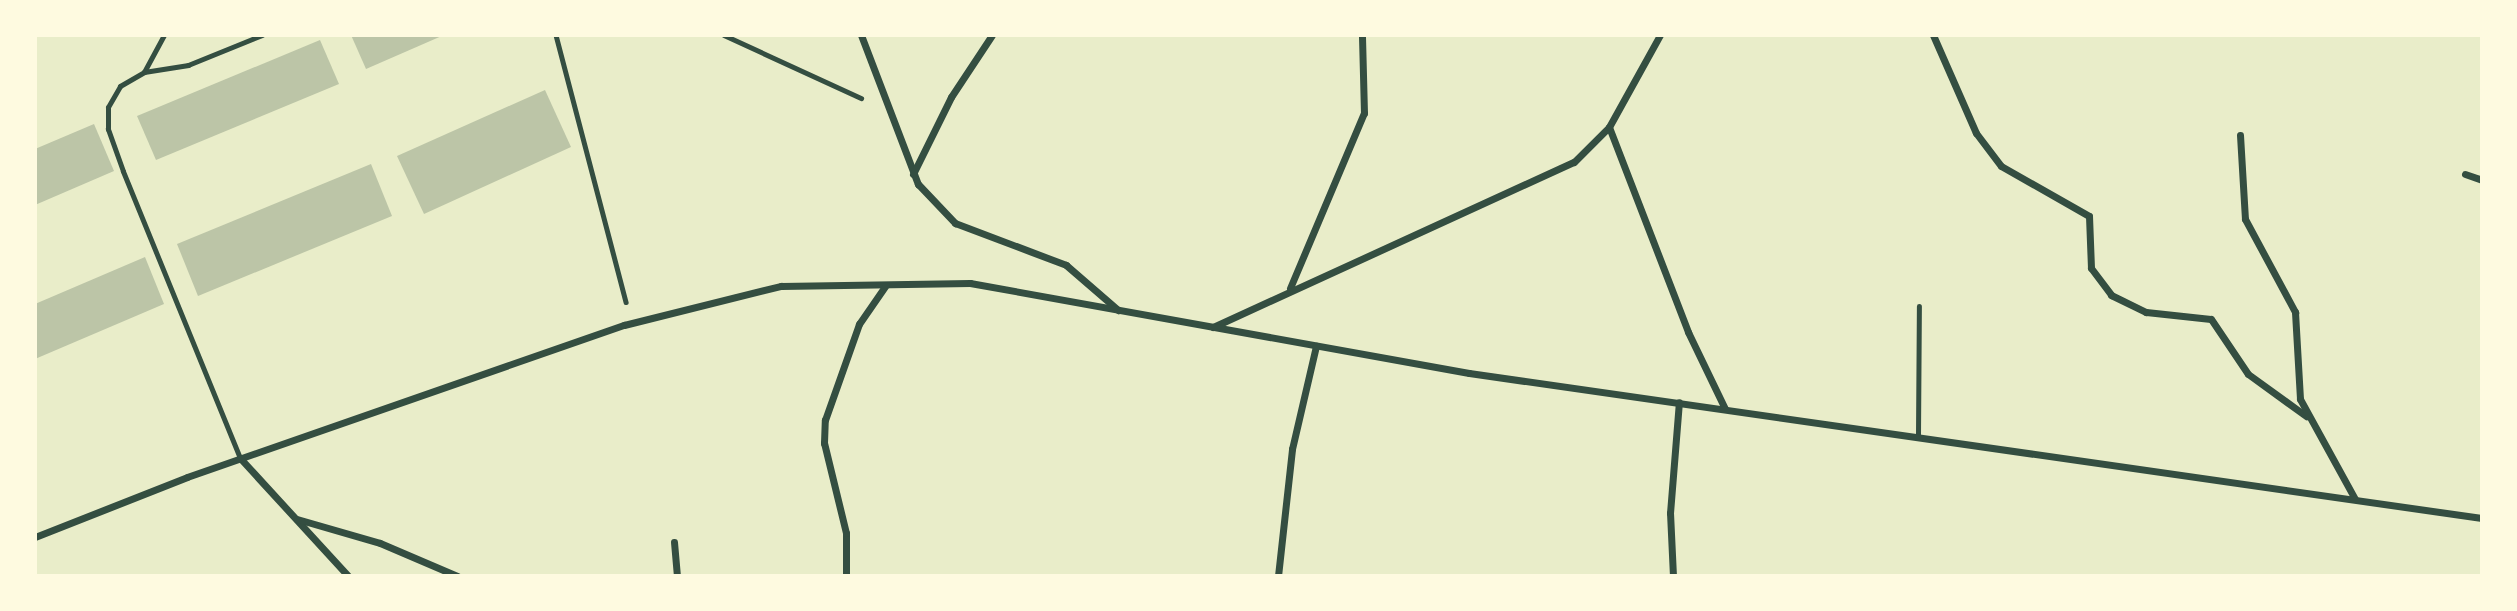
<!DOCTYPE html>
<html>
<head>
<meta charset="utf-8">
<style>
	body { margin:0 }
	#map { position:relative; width:2517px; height:611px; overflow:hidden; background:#e9edc9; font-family:"DM Sans",sans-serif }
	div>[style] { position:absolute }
	.building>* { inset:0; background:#bcc5a7 }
	.path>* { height:4.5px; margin:-2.25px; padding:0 2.25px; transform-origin:2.25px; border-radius:2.25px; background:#344e41 }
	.service>* { height:5px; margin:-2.5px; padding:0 2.5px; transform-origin:2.5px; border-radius:2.5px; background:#344e41 }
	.minor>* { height:7px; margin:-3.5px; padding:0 3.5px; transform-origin:3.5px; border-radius:3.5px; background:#344e41 }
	span { translate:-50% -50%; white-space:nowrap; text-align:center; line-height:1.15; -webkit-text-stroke:7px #fefae0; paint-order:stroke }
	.frame { position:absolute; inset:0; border:37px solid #fefae0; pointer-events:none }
</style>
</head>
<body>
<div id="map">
	<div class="building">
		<div style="clip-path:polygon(351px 35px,444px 35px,366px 69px)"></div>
		<div style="clip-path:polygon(320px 40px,339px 84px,156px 160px,137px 116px)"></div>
		<div style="clip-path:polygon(545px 90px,571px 147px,424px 214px,397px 156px)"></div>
		<div style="clip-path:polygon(94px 124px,114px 171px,35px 205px,35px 149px)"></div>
		<div style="clip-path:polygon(371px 164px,392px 216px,198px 296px,177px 244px)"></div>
		<div style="clip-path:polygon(145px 257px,164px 304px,35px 359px,35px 304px)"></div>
	</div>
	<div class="path">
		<div style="left:556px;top:35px;width:276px;rotate:75.3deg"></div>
		<div style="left:724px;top:35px;width:151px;rotate:24.7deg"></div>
	</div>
	<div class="service">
		<div style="left:144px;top:72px;width:42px;rotate:-61.6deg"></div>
		<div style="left:1918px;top:435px;width:129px;rotate:-89.6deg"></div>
		<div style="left:240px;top:458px;width:310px;rotate:-112.2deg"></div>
		<div style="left:123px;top:171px;width:45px;rotate:-109.7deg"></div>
		<div style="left:108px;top:129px;width:22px;rotate:-90deg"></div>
		<div style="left:108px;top:107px;width:24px;rotate:-60deg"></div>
		<div style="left:120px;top:86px;width:28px;rotate:-30deg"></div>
		<div style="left:144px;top:72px;width:45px;rotate:-9deg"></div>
		<div style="left:188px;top:65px;width:80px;rotate:-22.1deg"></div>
	</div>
	<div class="minor">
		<div style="left:861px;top:35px;width:160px;rotate:69.1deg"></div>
		<div style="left:918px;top:184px;width:54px;rotate:46.5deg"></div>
		<div style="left:955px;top:223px;width:119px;rotate:20.7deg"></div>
		<div style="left:1066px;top:265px;width:69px;rotate:40.9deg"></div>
		<div style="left:1933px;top:35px;width:107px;rotate:66.3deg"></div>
		<div style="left:1976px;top:133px;width:41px;rotate:52.9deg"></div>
		<div style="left:2001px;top:166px;width:101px;rotate:29.6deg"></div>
		<div style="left:2089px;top:216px;width:52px;rotate:87.8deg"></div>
		<div style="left:2091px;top:268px;width:34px;rotate:53deg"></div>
		<div style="left:2111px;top:295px;width:39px;rotate:26deg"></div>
		<div style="left:2146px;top:312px;width:65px;rotate:6.1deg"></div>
		<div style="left:2211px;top:319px;width:66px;rotate:56.1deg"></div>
		<div style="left:2248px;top:374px;width:72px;rotate:35.9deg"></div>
		<div style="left:1609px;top:127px;width:220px;rotate:68.9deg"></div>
		<div style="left:1688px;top:332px;width:85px;rotate:64.3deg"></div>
		<div style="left:2240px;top:135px;width:84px;rotate:86.6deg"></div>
		<div style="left:2245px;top:219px;width:106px;rotate:61.7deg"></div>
		<div style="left:2295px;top:312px;width:87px;rotate:86.7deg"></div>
		<div style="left:2300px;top:399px;width:114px;rotate:61.2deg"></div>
		<div style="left:913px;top:174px;width:86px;rotate:-63.7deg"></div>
		<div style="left:951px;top:97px;width:74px;rotate:-56.5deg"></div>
		<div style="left:2465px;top:174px;width:18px;rotate:19deg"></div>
		<div style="left:1290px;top:288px;width:190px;rotate:-67.1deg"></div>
		<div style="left:1364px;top:113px;width:78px;rotate:-91.5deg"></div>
		<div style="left:1213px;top:327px;width:397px;rotate:-24.6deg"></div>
		<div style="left:1574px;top:162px;width:49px;rotate:-45deg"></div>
		<div style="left:1609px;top:127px;width:105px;rotate:-61deg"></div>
		<div style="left:240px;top:458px;width:160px;rotate:47.5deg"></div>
		<div style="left:297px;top:519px;width:86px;rotate:16.1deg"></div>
		<div style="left:380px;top:543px;width:84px;rotate:23.2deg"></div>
		<div style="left:35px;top:537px;width:163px;rotate:-21.5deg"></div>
		<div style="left:187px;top:477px;width:463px;rotate:-19.2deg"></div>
		<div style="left:624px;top:325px;width:162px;rotate:-14deg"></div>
		<div style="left:781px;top:286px;width:189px;rotate:-0.9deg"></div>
		<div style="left:970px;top:283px;width:507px;rotate:10.22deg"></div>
		<div style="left:1469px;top:373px;width:1023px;rotate:8.15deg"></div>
		<div style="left:674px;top:542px;width:34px;rotate:85deg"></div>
		<div style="left:846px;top:576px;width:43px;rotate:-90deg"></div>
		<div style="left:846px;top:533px;width:93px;rotate:-103.7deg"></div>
		<div style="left:824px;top:443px;width:23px;rotate:-88deg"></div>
		<div style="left:825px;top:420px;width:102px;rotate:-70.5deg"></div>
		<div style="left:859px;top:324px;width:47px;rotate:-55.3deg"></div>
		<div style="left:1278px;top:576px;width:128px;rotate:-83.7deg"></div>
		<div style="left:1292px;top:449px;width:106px;rotate:-76.9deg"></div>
		<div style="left:1673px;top:576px;width:63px;rotate:-92.7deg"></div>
		<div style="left:1670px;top:513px;width:111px;rotate:-85.4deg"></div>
	</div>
	<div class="frame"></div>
</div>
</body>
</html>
